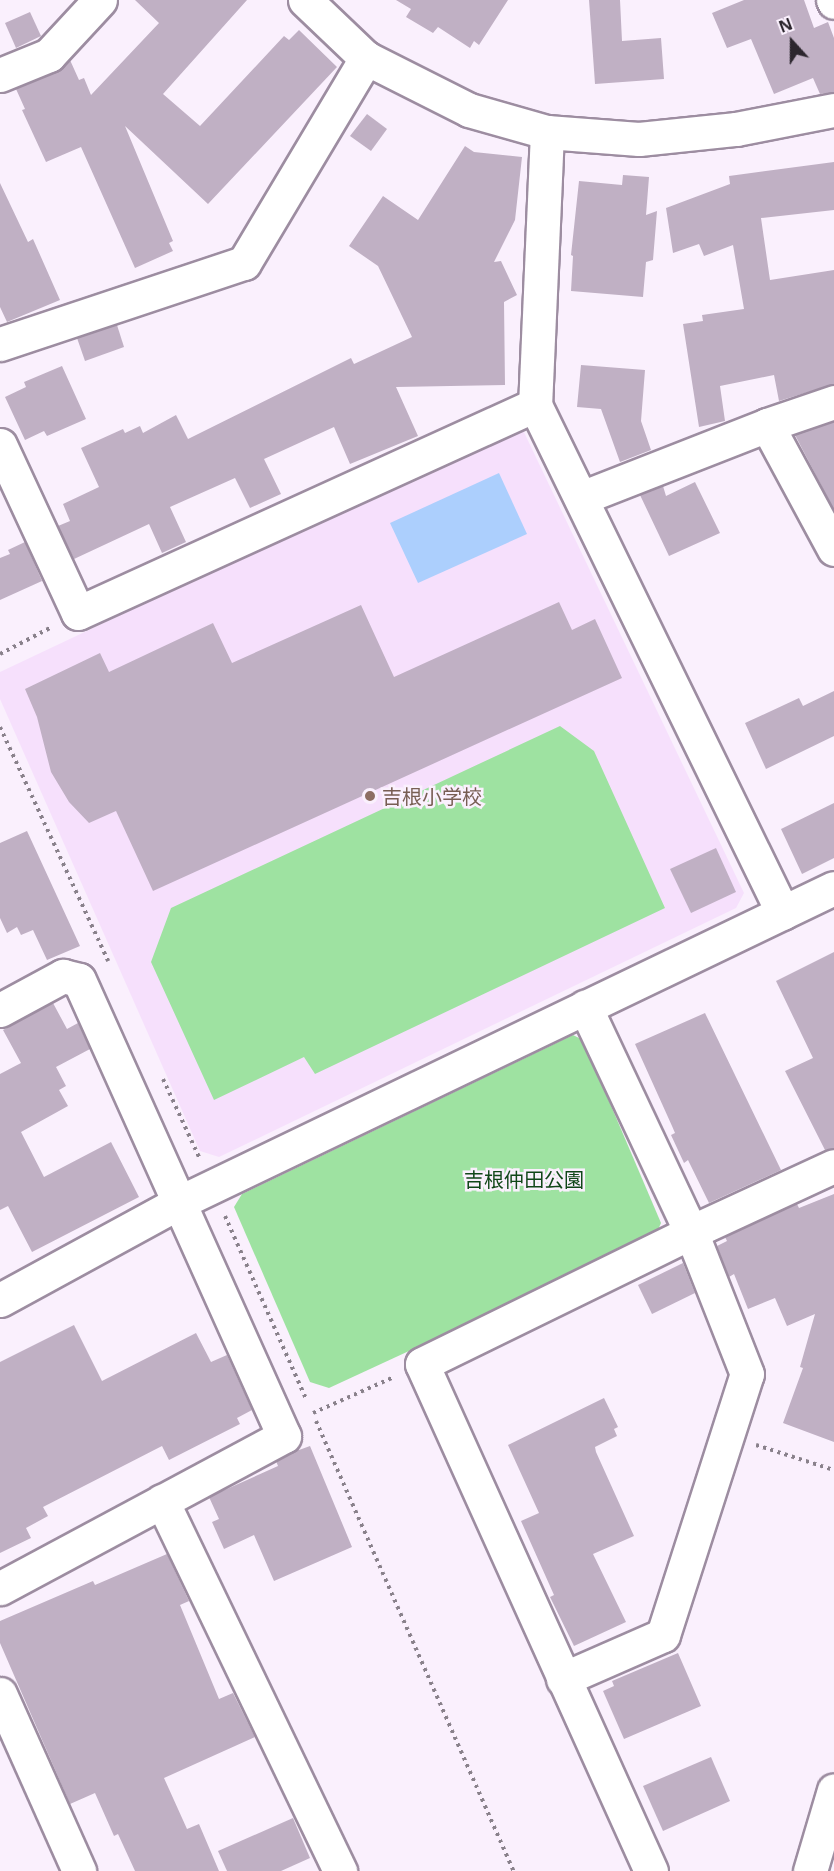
<!DOCTYPE html>
<html>
<head>
<meta charset="utf-8">
<style>
	body { margin:0 }
	#map { position:relative; width:834px; height:1871px; overflow:hidden; background:#faf0fd; font-family:"Open Sans","Noto Sans JP",sans-serif }
	div>[style] { position:absolute }
	.built>* { inset:0; background:#f6e0fc }
	.green>* { inset:0; background:#9ee2a1 }
	.water>* { inset:0; background:#accffd }
	.building>* { inset:0; background:#c0b0c4 }
	.path>* { height:4px; margin-top:-2px; transform-origin:0; background:repeating-linear-gradient(90deg,#89818b 0 3px,transparent 0 7.5px) }
	.roads { filter:drop-shadow(2px 0 #9d8da1) drop-shadow(-2px 0 #9d8da1) drop-shadow(0 2px #9d8da1) drop-shadow(0 -2px #9d8da1) }
	.street>* { height:33px; margin:-16.5px; padding:0 16.5px; transform-origin:16.5px; border-radius:16.5px; background:#fff }
	.secondary>* { height:33px; margin:-16.5px; padding:0 16.5px; transform-origin:16.5px; border-radius:16.5px; background:#fff }
	.dots>* { width:16px; height:16px; translate:-50% -50%; box-sizing:border-box; border:3px solid #faf0fd; border-radius:50% }
	span { translate:-50% -50%; white-space:nowrap; text-align:center; line-height:1.15; -webkit-text-stroke:5px #faf0fd; paint-order:stroke }
	.education-label { font-size:20px; color:#785e54 }
	.left { translate:0 -50%; text-align:left }
	.park-label { font-size:20px; color:#114719 }
	.north { position:absolute; left:762px; top:12px; width:60px; height:60px; -webkit-text-stroke:4px #faf0fd; paint-order:stroke; rotate:339deg; font-size:16px; font-weight:700; line-height:24px; text-align:center; color:#2c262e }
	.north::after { content:''; display:block; margin:auto; width:21px; height:27px; background:#2c262e; clip-path:polygon(50% 0,100% 100%,50% 72%,0 100%) }
</style>
</head>
<body>
<div id="map">
	<div class="built">
		<div style="clip-path:polygon(521px 426px,744px 893px,736px 908px,219px 1157px,200px 1151px,0 699px,0 672px)"></div>
	</div>
	<div class="green">
		<div style="clip-path:polygon(560px 726px,594px 751px,665px 908px,315px 1074px,304px 1057px,214px 1100px,151px 962px,171px 908px)"></div>
		<div style="clip-path:polygon(573px 1035px,583px 1040px,661px 1223px,655px 1237px,329px 1388px,310px 1382px,234px 1207px,242px 1194px)"></div>
	</div>
	<div class="water">
		<div style="clip-path:polygon(499px 473px,527px 534px,418px 583px,390px 523px)"></div>
	</div>
	<div class="building">
		<div style="clip-path:polygon(135px 0,247px 0,163px 94px,200px 126px,284px 36px,289px 40px,299px 30px,337px 67px,208px 204px,125px 126px,173px 241px,169px 243px,173px 251px,135px 268px,81px 147px,46px 162px,22px 110px,25px 109px,16px 89px,56px 72px,70px 60px,79px 80px,84px 78px,91px 95px,159px 23px)"></div>
		<div style="clip-path:polygon(396px 0,508px 0,479px 45px,474px 41px,470px 48px,438px 27px,433px 33px,406px 17px,411px 9px)"></div>
		<div style="clip-path:polygon(589px 0,620px 0,622px 41px,661px 38px,664px 79px,595px 84px)"></div>
		<div style="clip-path:polygon(744px 0,804px 0,814px 28px,828px 22px,834px 38px,834px 92px,820px 94px,813px 78px,774px 94px,751px 39px,727px 48px,712px 13px)"></div>
		<div style="clip-path:polygon(30px 12px,41px 36px,16px 48px,5px 23px)"></div>
		<div style="clip-path:polygon(367px 114px,387px 129px,371px 151px,350px 136px)"></div>
		<div style="clip-path:polygon(465px 146px,474px 152px,522px 157px,515px 220px,494px 262px,501px 261px,517px 295px,504px 302px,505px 385px,396px 387px,418px 436px,350px 464px,334px 427px,264px 459px,281px 494px,250px 508px,235px 478px,170px 507px,186px 542px,162px 553px,149px 524px,74px 559px,58px 526px,70px 521px,63px 504px,99px 487px,81px 448px,123px 429px,125px 433px,140px 426px,143px 433px,176px 415px,188px 439px,351px 358px,354px 364px,412px 337px,378px 266px,349px 246px,383px 196px,418px 220px)"></div>
		<div style="clip-path:polygon(834px 162px,834px 210px,761px 218px,770px 280px,834px 270px,834px 384px,779px 401px,774px 375px,720px 386px,725px 421px,699px 427px,683px 324px,703px 321px,702px 315px,744px 309px,733px 245px,704px 256px,699px 244px,673px 253px,666px 208px,730px 184px,729px 176px)"></div>
		<div style="clip-path:polygon(623px 175px,649px 177px,646px 215px,657px 211px,653px 260px,646px 262px,643px 297px,571px 291px,573px 256px,571px 255px,579px 181px,622px 185px)"></div>
		<div style="clip-path:polygon(0 183px,28px 242px,33px 239px,60px 300px,7px 322px,0 307px)"></div>
		<div style="clip-path:polygon(117px 325px,124px 347px,85px 361px,77px 338px)"></div>
		<div style="clip-path:polygon(581px 365px,645px 370px,641px 421px,651px 450px,620px 462px,601px 409px,577px 407px)"></div>
		<div style="clip-path:polygon(62px 366px,86px 419px,47px 436px,44px 431px,25px 440px,5px 397px,26px 387px,24px 382px)"></div>
		<div style="clip-path:polygon(834px 422px,834px 510px,795px 435px)"></div>
		<div style="clip-path:polygon(695px 482px,720px 533px,669px 556px,640px 495px,663px 486px,666px 496px)"></div>
		<div style="clip-path:polygon(25px 542px,42px 581px,0 600px,0 558px,10px 554px,8px 550px)"></div>
		<div style="clip-path:polygon(559px 602px,572px 630px,595px 619px,622px 678px,153px 891px,116px 811px,89px 823px,69px 802px,51px 772px,37px 717px,25px 689px,100px 653px,109px 672px,213px 623px,232px 663px,361px 605px,394px 677px)"></div>
		<div style="clip-path:polygon(834px 691px,834px 736px,766px 769px,745px 723px,799px 698px,803px 706px)"></div>
		<div style="clip-path:polygon(834px 803px,834px 858px,802px 874px,781px 829px)"></div>
		<div style="clip-path:polygon(27px 831px,80px 946px,47px 960px,33px 930px,21px 935px,17px 927px,7px 933px,0 918px,0 843px)"></div>
		<div style="clip-path:polygon(716px 848px,736px 892px,691px 913px,670px 869px)"></div>
		<div style="clip-path:polygon(834px 952px,834px 1148px,825px 1150px,785px 1071px,813px 1058px,776px 981px)"></div>
		<div style="clip-path:polygon(53px 1003px,67px 1029px,78px 1023px,90px 1049px,56px 1067px,66px 1086px,59px 1090px,68px 1106px,21px 1132px,44px 1177px,111px 1142px,139px 1197px,32px 1252px,8px 1206px,0 1210px,0 1074px,21px 1063px,3px 1030px)"></div>
		<div style="clip-path:polygon(705px 1013px,781px 1170px,709px 1203px,688px 1160px,684px 1163px,671px 1135px,675px 1133px,672px 1126px,635px 1044px)"></div>
		<div style="clip-path:polygon(834px 1194px,834px 1442px,783px 1423px,803px 1368px,800px 1367px,815px 1314px,787px 1326px,775px 1298px,748px 1309px,734px 1274px,729px 1277px,717px 1246px,727px 1241px,725px 1237px,797px 1204px,799px 1208px)"></div>
		<div style="clip-path:polygon(683px 1263px,695px 1293px,652px 1314px,638px 1285px)"></div>
		<div style="clip-path:polygon(74px 1325px,102px 1381px,196px 1333px,211px 1362px,227px 1355px,252px 1410px,237px 1418px,240px 1424px,169px 1460px,162px 1446px,43px 1507px,48px 1516px,26px 1528px,31px 1538px,0 1553px,0 1362px)"></div>
		<div style="clip-path:polygon(604px 1398px,618px 1427px,614px 1429px,617px 1436px,595px 1447px,596px 1452px,634px 1536px,593px 1554px,626px 1622px,574px 1646px,550px 1597px,554px 1595px,521px 1521px,539px 1513px,508px 1445px)"></div>
		<div style="clip-path:polygon(310px 1446px,352px 1547px,274px 1581px,254px 1535px,224px 1549px,212px 1522px,219px 1519px,209px 1497px,278px 1466px,276px 1461px,298px 1448px,299px 1450px)"></div>
		<div style="clip-path:polygon(167px 1554px,189px 1601px,180px 1605px,219px 1699px,233px 1693px,255px 1737px,164px 1778px,187px 1829px,199px 1824px,219px 1871px,135px 1871px,118px 1834px,114px 1836px,95px 1793px,70px 1804px,0 1643px,0 1621px,93px 1581px,95px 1585px)"></div>
		<div style="clip-path:polygon(678px 1653px,701px 1706px,624px 1739px,603px 1691px,614px 1686px,612px 1681px)"></div>
		<div style="clip-path:polygon(711px 1757px,730px 1801px,663px 1831px,643px 1786px)"></div>
		<div style="clip-path:polygon(293px 1818px,310px 1858px,281px 1871px,227px 1871px,218px 1851px)"></div>
	</div>
	<div class="path">
		<div style="left:0;top:654px;width:56px;rotate:-27.5deg"></div>
		<div style="left:0;top:727px;width:258px;rotate:65.2deg"></div>
		<div style="left:163px;top:1079px;width:86px;rotate:65.2deg"></div>
		<div style="left:225px;top:1216px;width:202px;rotate:66.1deg"></div>
		<div style="left:313px;top:1413px;width:89px;rotate:-24deg"></div>
		<div style="left:316px;top:1421px;width:492px;rotate:66.3deg"></div>
		<div style="left:756px;top:1445px;width:82px;rotate:17.8deg"></div>
	</div>
	<div class="roads">
		<div class="street">
			<div style="left:833px;top:0;width:2px;rotate:63deg"></div>
			<div style="left:0;top:75px;width:53px;rotate:-22.2deg"></div>
			<div style="left:49px;top:55px;width:75px;rotate:-47.2deg"></div>
			<div style="left:547px;top:132px;width:273px;rotate:92.5deg"></div>
			<div style="left:535px;top:405px;width:565px;rotate:63.98deg"></div>
			<div style="left:0;top:344px;width:257px;rotate:-18.4deg"></div>
			<div style="left:244px;top:263px;width:239px;rotate:-59.2deg"></div>
			<div style="left:767px;top:425px;width:141px;rotate:61.6deg"></div>
			<div style="left:0;top:445px;width:185px;rotate:65.1deg"></div>
			<div style="left:78px;top:613px;width:502px;rotate:-24.47deg"></div>
			<div style="left:581px;top:498px;width:200px;rotate:-21.4deg"></div>
			<div style="left:767px;top:425px;width:71px;rotate:-18.9deg"></div>
			<div style="left:0;top:1010px;width:72px;rotate:-28.4deg"></div>
			<div style="left:63px;top:976px;width:16px;rotate:14deg"></div>
			<div style="left:79px;top:980px;width:500px;rotate:65.8deg"></div>
			<div style="left:284px;top:1436px;width:322px;rotate:151.8deg"></div>
			<div style="left:162px;top:1501px;width:411px;rotate:64.3deg"></div>
			<div style="left:563px;top:1679px;width:109px;rotate:-23.7deg"></div>
			<div style="left:663px;top:1635px;width:274px;rotate:-72.2deg"></div>
			<div style="left:747px;top:1374px;width:153px;rotate:-111.5deg"></div>
			<div style="left:691px;top:1232px;width:249px;rotate:-115.2deg"></div>
			<div style="left:0;top:1694px;width:194px;rotate:65.9deg"></div>
			<div style="left:651px;top:1871px;width:556px;rotate:-114.31deg"></div>
			<div style="left:422px;top:1364px;width:300px;rotate:-26.1deg"></div>
			<div style="left:691px;top:1232px;width:157px;rotate:-24.8deg"></div>
			<div style="left:810px;top:1871px;width:84px;rotate:-73.5deg"></div>
		</div>
		<div class="secondary">
			<div style="left:305px;top:0;width:84px;rotate:43.6deg"></div>
			<div style="left:366px;top:58px;width:115px;rotate:26.8deg"></div>
			<div style="left:469px;top:110px;width:81px;rotate:15.8deg"></div>
			<div style="left:547px;top:132px;width:92px;rotate:4.4deg"></div>
			<div style="left:639px;top:139px;width:98px;rotate:-5.9deg"></div>
			<div style="left:736px;top:129px;width:100px;rotate:-11deg"></div>
			<div style="left:0;top:1300px;width:205px;rotate:-28.6deg"></div>
			<div style="left:180px;top:1202px;width:725px;rotate:-25.65deg"></div>
		</div>
	</div>
	<div class="dots">
		<div style="left:370px;top:796px;background:#8d6e63"></div>
	</div>
	<div class="education-label">
		<span class="left" style="left:382px;top:796px">吉根小学校</span>
	</div>
	<div class="park-label">
		<span style="left:524px;top:1179px">吉根仲田公園</span>
	</div>
	<div class="north">N</div>
</div>
</body>
</html>
